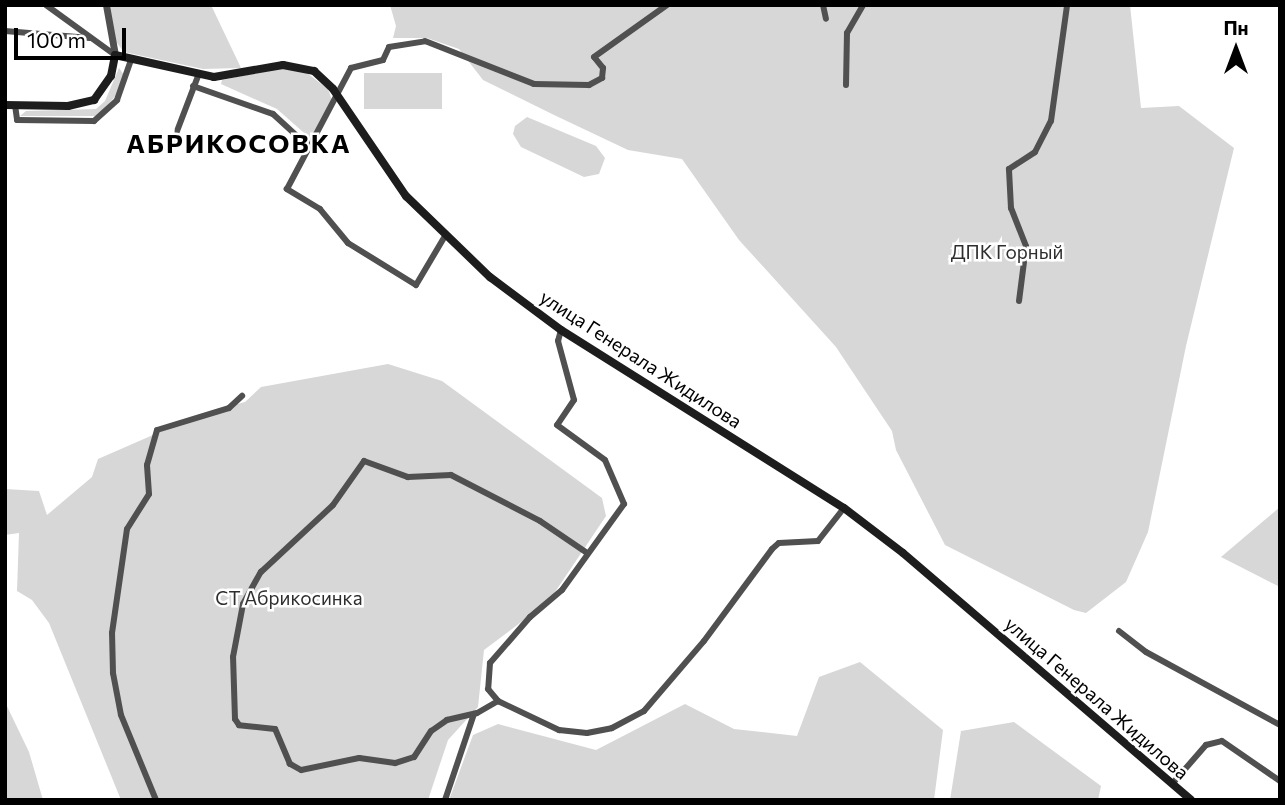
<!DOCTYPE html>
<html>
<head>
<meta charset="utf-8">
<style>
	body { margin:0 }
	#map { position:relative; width:1285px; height:805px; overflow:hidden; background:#fff; font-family:Commissioner,sans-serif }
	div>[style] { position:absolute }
	.green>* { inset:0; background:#d7d7d7 }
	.minor>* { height:6px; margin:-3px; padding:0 3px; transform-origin:3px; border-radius:3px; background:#505050 }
	.tertiary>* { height:7px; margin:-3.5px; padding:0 3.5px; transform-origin:3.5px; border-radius:3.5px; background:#505050 }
	.secondary>* { height:8px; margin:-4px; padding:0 4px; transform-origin:4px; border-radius:4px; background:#1d1d1d }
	span { translate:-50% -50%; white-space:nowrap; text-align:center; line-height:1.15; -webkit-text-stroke:5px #fff; paint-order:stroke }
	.park-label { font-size:19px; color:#2e2e2e }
	.street-label { font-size:19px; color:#000 }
	.district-label { font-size:26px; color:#000; font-weight:700; letter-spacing:2px }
	.frame { position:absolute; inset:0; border:7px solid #000; pointer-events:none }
	.north { position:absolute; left:1201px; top:14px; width:70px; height:70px; -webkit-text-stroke:5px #fff; paint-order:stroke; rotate:0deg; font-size:19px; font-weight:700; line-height:28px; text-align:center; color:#000 }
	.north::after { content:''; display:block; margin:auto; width:24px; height:32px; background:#000; clip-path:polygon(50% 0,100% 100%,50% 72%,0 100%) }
	.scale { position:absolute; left:14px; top:28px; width:112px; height:32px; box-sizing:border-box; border:4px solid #000; border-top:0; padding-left:9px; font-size:21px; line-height:24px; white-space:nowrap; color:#000; -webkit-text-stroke:5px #fff; paint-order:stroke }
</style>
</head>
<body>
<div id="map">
	<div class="green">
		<div style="clip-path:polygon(110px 5px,211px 5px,241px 68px,203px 69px,124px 52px,113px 38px)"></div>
		<div style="clip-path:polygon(390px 5px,1130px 5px,1141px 108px,1179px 106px,1234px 148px,1186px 346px,1148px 532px,1126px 582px,1086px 613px,1074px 610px,945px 545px,896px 450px,892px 431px,836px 347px,739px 240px,682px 159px,628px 150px,552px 114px,483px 80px,459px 49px,427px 38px,393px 38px,396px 26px)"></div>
		<div style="clip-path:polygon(288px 67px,299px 67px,328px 89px,332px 100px,311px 139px,277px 109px,221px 84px,222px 80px)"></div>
		<div style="clip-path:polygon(119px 68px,124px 75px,119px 92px,98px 116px,20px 116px,26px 111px,96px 109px,105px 101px)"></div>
		<div style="clip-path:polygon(364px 73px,442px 73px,442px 109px,364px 109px)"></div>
		<div style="clip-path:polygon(527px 117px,596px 146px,605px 158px,599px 174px,584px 177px,521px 147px,513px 134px,515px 126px)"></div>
		<div style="clip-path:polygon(388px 364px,442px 381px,602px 498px,606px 516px,549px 601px,484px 650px,478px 707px,448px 740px,428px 800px,121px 800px,49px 623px,32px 600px,17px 591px,19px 533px,5px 535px,5px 489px,39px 491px,47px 515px,92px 477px,98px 459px,201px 414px,245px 402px,261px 387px)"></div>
		<div style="clip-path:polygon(1280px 507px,1280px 587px,1221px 557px)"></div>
		<div style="clip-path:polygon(860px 662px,943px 730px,934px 800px,449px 800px,473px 735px,498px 724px,596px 750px,685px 704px,734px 729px,797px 736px,819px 677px)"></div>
		<div style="clip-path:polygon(5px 702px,29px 752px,43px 800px,5px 800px)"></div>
		<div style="clip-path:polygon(1014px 722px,1101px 786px,1098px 800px,950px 800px,961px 731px)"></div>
	</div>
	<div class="minor">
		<div style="left:46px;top:5px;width:85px;rotate:35.9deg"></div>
		<div style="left:823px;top:5px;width:14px;rotate:78deg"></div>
		<div style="left:5px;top:31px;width:85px;rotate:4.7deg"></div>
		<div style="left:846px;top:85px;width:52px;rotate:-88.9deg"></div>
		<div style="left:847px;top:33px;width:32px;rotate:-60deg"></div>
		<div style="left:193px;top:86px;width:85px;rotate:19.3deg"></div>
		<div style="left:273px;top:114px;width:49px;rotate:42.5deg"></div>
		<div style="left:15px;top:105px;width:15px;rotate:82deg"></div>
		<div style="left:17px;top:120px;width:77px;rotate:0.7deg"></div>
		<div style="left:94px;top:121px;width:31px;rotate:-42deg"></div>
		<div style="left:117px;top:100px;width:42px;rotate:-70.7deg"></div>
		<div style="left:174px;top:139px;width:67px;rotate:-69.1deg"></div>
		<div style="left:445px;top:236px;width:57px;rotate:120.6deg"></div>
		<div style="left:416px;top:285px;width:80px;rotate:-148.3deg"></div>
		<div style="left:348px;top:243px;width:44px;rotate:-129.5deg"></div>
		<div style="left:320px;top:209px;width:39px;rotate:-149deg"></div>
		<div style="left:287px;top:189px;width:137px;rotate:-62.1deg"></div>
		<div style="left:351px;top:68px;width:33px;rotate:-14deg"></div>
		<div style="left:383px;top:60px;width:14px;rotate:-65deg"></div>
		<div style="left:389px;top:47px;width:36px;rotate:-9deg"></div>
		<div style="left:425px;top:41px;width:117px;rotate:21.5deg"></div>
		<div style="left:534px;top:84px;width:55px;rotate:1deg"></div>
		<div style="left:589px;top:85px;width:15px;rotate:-28deg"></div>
		<div style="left:602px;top:78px;width:10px;rotate:-84deg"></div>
		<div style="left:603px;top:68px;width:14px;rotate:-129deg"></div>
		<div style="left:594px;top:57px;width:90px;rotate:-35.5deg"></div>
		<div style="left:1019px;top:301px;width:55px;rotate:-82.7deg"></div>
		<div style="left:1026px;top:246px;width:41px;rotate:-111.5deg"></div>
		<div style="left:1011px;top:208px;width:39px;rotate:-93deg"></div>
		<div style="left:1009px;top:169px;width:31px;rotate:-33deg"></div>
		<div style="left:1035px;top:152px;width:35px;rotate:-63deg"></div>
		<div style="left:1051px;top:121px;width:117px;rotate:-82.1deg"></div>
		<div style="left:561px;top:330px;width:11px;rotate:105deg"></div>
		<div style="left:558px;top:341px;width:61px;rotate:74.8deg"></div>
		<div style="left:574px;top:400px;width:30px;rotate:124deg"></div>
		<div style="left:557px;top:425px;width:59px;rotate:36.1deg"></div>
		<div style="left:605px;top:460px;width:48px;rotate:66.6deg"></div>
		<div style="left:624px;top:504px;width:106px;rotate:125.8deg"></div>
		<div style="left:562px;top:590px;width:42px;rotate:139.8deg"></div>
		<div style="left:530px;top:617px;width:61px;rotate:131deg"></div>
		<div style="left:490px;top:663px;width:26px;rotate:94deg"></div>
		<div style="left:488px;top:689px;width:16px;rotate:50deg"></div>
		<div style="left:498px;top:701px;width:68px;rotate:25.4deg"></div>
		<div style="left:559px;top:730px;width:28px;rotate:6deg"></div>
		<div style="left:587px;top:733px;width:25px;rotate:-11deg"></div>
		<div style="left:612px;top:728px;width:36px;rotate:-28deg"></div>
		<div style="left:644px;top:711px;width:92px;rotate:-49.4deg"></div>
		<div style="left:704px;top:641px;width:114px;rotate:-53.5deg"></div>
		<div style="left:772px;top:549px;width:9px;rotate:-41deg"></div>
		<div style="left:779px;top:543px;width:39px;rotate:-3deg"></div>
		<div style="left:818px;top:541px;width:42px;rotate:-51.8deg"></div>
		<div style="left:1119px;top:631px;width:34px;rotate:38deg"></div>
		<div style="left:1146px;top:652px;width:153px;rotate:28.6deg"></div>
		<div style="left:498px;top:701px;width:24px;rotate:150deg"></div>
		<div style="left:477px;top:713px;width:31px;rotate:167deg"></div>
		<div style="left:447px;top:720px;width:19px;rotate:145deg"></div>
		<div style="left:431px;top:731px;width:31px;rotate:123deg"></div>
		<div style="left:414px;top:757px;width:20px;rotate:162deg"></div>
		<div style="left:395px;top:763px;width:36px;rotate:-172deg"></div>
		<div style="left:359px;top:758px;width:59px;rotate:168.3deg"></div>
		<div style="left:301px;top:770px;width:13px;rotate:-151deg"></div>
		<div style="left:290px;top:764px;width:38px;rotate:-113deg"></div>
		<div style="left:275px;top:729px;width:36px;rotate:-174deg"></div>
		<div style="left:239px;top:725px;width:7px;rotate:-124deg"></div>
		<div style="left:235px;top:719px;width:62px;rotate:-91.8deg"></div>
		<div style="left:233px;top:657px;width:54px;rotate:-79.3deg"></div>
		<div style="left:243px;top:604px;width:37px;rotate:-61deg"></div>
		<div style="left:261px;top:572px;width:98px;rotate:-42.9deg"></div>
		<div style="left:333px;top:505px;width:54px;rotate:-54.8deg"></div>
		<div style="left:364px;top:461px;width:47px;rotate:20deg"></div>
		<div style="left:408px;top:477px;width:43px;rotate:-2.7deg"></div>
		<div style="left:451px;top:475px;width:100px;rotate:27.3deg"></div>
		<div style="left:540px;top:521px;width:57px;rotate:34.2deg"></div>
		<div style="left:1172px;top:784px;width:52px;rotate:-48.9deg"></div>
		<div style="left:1206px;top:745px;width:16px;rotate:-14deg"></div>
		<div style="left:1222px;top:741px;width:70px;rotate:34.6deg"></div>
		<div style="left:156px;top:800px;width:92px;rotate:-112.4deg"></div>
		<div style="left:121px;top:715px;width:43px;rotate:-100.8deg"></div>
		<div style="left:113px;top:673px;width:40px;rotate:-91.4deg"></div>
		<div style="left:112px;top:633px;width:105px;rotate:-81.8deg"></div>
		<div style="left:127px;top:529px;width:41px;rotate:-57.8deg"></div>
		<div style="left:149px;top:494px;width:29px;rotate:-94deg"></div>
		<div style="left:147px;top:465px;width:36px;rotate:-74deg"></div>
		<div style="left:157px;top:430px;width:75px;rotate:-17deg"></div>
		<div style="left:229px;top:408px;width:18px;rotate:-43deg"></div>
		<div style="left:445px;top:800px;width:91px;rotate:-71.4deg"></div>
	</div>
	<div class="tertiary">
		<div style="left:106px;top:5px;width:51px;rotate:79.8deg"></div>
	</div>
	<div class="secondary">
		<div style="left:5px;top:105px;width:63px;rotate:0.9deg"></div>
		<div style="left:68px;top:106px;width:27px;rotate:-13deg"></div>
		<div style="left:94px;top:100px;width:29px;rotate:-55deg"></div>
		<div style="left:111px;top:76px;width:21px;rotate:-79deg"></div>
		<div style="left:115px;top:55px;width:101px;rotate:12.5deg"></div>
		<div style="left:214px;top:77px;width:70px;rotate:-9.9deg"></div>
		<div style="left:283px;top:65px;width:32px;rotate:11deg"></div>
		<div style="left:314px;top:71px;width:26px;rotate:43deg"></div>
		<div style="left:333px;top:89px;width:130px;rotate:55.7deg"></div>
		<div style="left:406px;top:196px;width:117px;rotate:44deg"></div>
		<div style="left:490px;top:277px;width:89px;rotate:36.7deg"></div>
		<div style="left:561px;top:330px;width:334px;rotate:32.2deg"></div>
		<div style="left:844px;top:508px;width:74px;rotate:37.3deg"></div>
		<div style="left:903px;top:553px;width:379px;rotate:40.6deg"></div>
	</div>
	<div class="park-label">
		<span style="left:1007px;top:252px">ДПК Горный</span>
		<span style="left:289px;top:598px">СТ Абрикосинка</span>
	</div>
	<div class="street-label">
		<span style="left:641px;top:359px;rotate:33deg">улица Генерала Жидилова</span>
		<span style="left:1097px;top:698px;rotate:41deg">улица Генерала Жидилова</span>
	</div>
	<div class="district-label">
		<span style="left:239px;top:143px">АБРИКОСОВКА</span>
	</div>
	<div class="frame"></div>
	<div class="north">Пн</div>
	<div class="scale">100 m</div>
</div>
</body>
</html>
